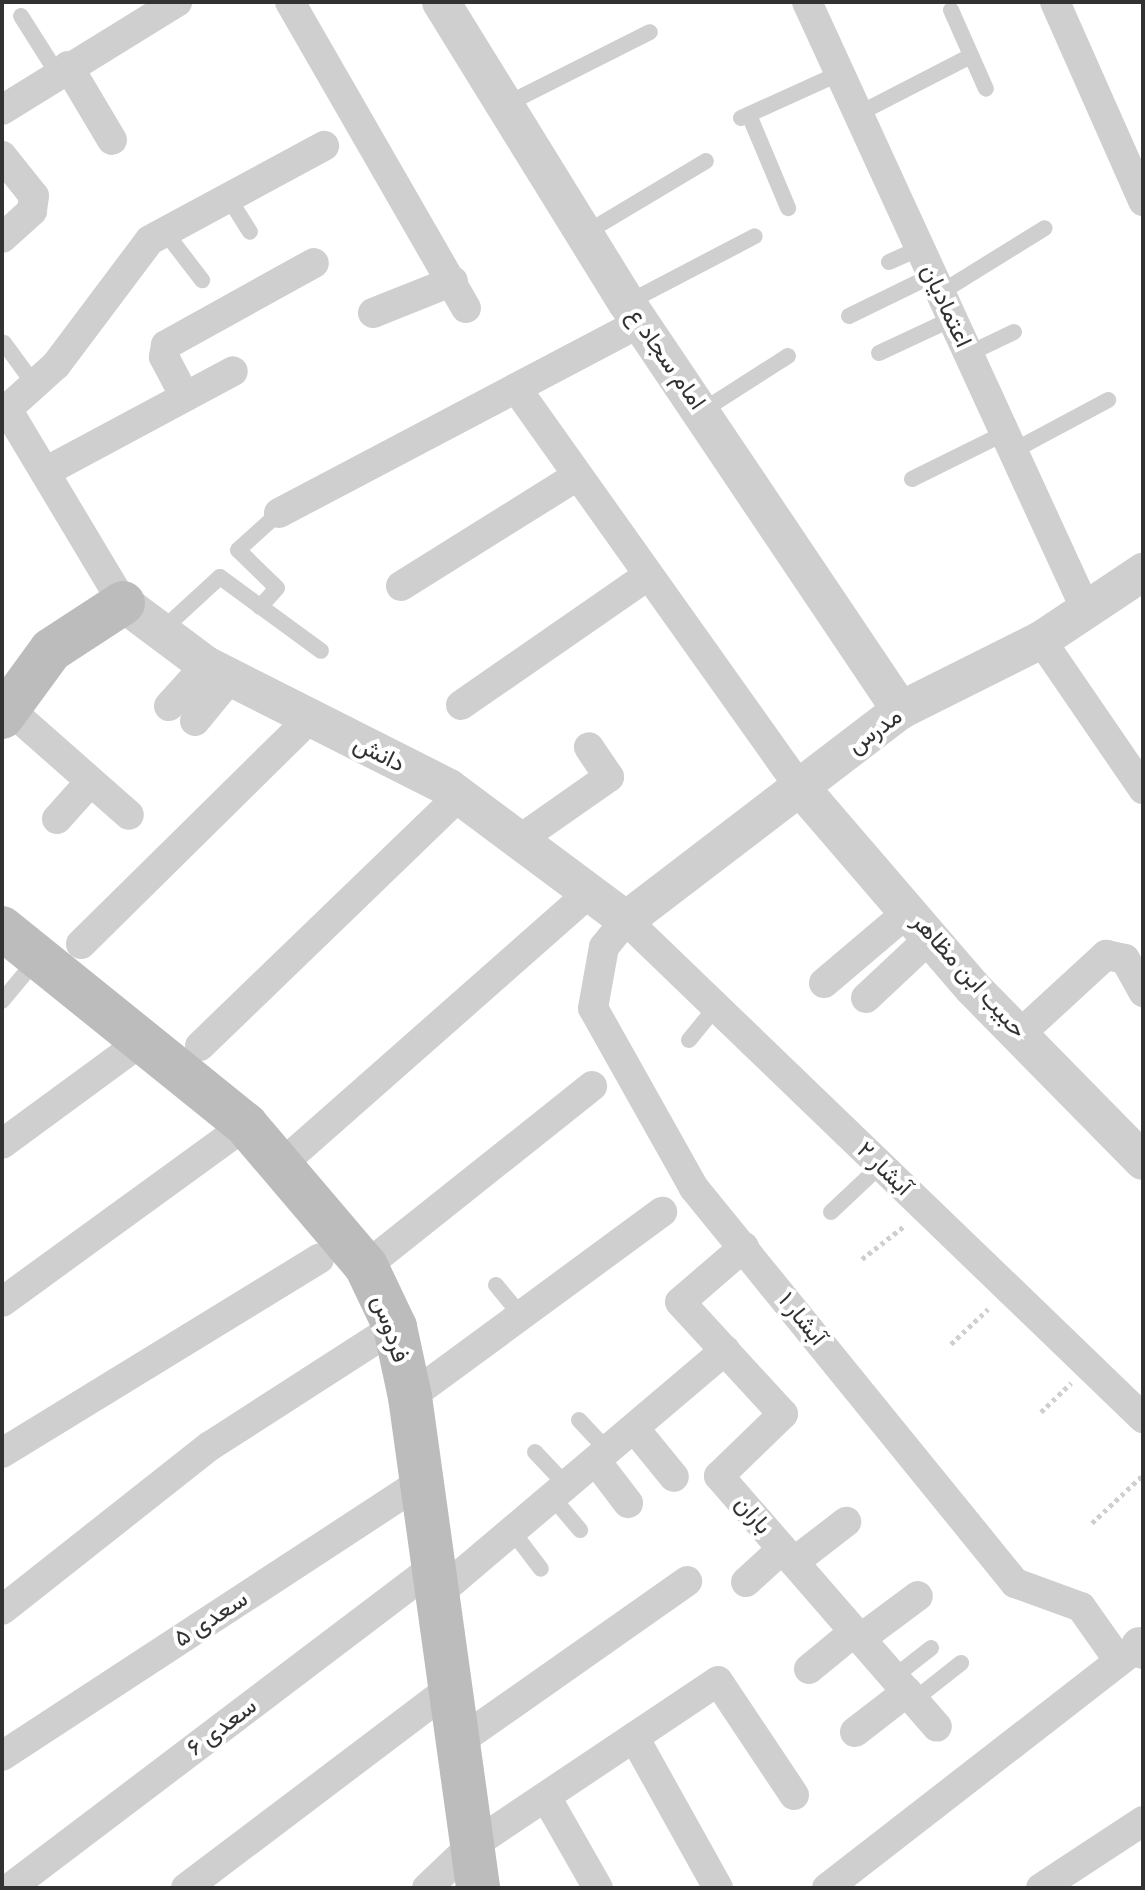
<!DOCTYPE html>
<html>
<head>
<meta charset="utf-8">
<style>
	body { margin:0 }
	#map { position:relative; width:1145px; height:1890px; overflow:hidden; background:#fff; font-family:"Roboto Condensed",Vazirmatn,sans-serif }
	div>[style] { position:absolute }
	.path>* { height:5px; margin-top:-2.5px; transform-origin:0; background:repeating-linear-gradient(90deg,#cfcfcf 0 4px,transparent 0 8px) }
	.service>* { height:16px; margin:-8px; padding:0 8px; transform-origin:8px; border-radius:8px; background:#cfcfcf }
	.minor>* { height:30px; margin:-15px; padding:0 15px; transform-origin:15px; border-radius:15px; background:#cfcfcf }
	.tertiary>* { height:38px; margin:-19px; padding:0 19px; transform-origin:19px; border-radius:19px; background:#cfcfcf }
	.secondary>* { height:44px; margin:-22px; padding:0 22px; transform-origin:22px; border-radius:22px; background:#bcbcbc }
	span { translate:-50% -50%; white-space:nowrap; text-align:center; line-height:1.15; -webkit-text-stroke:8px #fff; paint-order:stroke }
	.street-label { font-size:24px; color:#323232 }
	.frame { position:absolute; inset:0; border:4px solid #323232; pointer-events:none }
</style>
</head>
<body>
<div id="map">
	<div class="path">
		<div style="left:862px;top:1259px;width:52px;rotate:-38deg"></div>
		<div style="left:951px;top:1344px;width:51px;rotate:-43.4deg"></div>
		<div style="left:1041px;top:1412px;width:42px;rotate:-44deg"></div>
		<div style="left:1092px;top:1523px;width:70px;rotate:-43.3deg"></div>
	</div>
	<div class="service">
		<div style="left:951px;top:10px;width:86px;rotate:66.1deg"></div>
		<div style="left:21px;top:16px;width:67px;rotate:57.7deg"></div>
		<div style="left:505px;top:105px;width:162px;rotate:-26.7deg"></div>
		<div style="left:858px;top:114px;width:127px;rotate:-27.2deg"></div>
		<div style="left:749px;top:115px;width:101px;rotate:67.2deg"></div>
		<div style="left:741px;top:118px;width:109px;rotate:-24.4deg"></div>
		<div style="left:228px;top:197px;width:41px;rotate:57.8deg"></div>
		<div style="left:165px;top:232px;width:61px;rotate:52.4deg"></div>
		<div style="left:584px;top:234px;width:142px;rotate:-30.9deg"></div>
		<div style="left:889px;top:262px;width:34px;rotate:-24deg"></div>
		<div style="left:940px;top:293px;width:123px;rotate:-31.8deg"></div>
		<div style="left:627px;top:303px;width:144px;rotate:-27.6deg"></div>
		<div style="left:849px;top:316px;width:93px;rotate:-26deg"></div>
		<div style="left:4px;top:343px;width:51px;rotate:53.8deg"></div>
		<div style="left:879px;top:353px;width:81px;rotate:-25deg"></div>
		<div style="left:968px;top:354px;width:51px;rotate:-25.6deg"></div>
		<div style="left:702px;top:411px;width:102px;rotate:-32.6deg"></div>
		<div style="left:1013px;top:451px;width:108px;rotate:-28.2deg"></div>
		<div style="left:912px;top:479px;width:104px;rotate:-26.3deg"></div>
		<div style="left:260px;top:607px;width:25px;rotate:-48deg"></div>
		<div style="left:277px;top:588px;width:54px;rotate:-135.7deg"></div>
		<div style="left:238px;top:550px;width:55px;rotate:-42.1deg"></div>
		<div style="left:161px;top:631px;width:80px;rotate:-42.5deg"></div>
		<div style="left:220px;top:577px;width:125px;rotate:36.2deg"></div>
		<div style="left:2px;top:1001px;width:55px;rotate:-50.2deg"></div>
		<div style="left:689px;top:1040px;width:43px;rotate:-50.7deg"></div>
		<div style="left:831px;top:1212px;width:69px;rotate:-43.2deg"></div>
		<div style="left:496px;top:1285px;width:43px;rotate:50.7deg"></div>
		<div style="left:579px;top:1420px;width:42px;rotate:46.9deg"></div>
		<div style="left:535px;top:1452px;width:47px;rotate:46.7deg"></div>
		<div style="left:553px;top:1498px;width:42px;rotate:49.8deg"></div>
		<div style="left:513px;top:1532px;width:46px;rotate:52.9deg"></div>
		<div style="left:894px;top:1677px;width:47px;rotate:-38.1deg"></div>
		<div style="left:914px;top:1700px;width:60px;rotate:-38.2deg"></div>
	</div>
	<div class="minor">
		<div style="left:290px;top:2px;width:353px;rotate:60.1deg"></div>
		<div style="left:807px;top:2px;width:669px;rotate:65.35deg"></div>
		<div style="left:1055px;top:2px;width:218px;rotate:66.1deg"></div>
		<div style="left:68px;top:66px;width:86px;rotate:59.3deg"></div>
		<div style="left:2px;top:110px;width:206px;rotate:-31.7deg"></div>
		<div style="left:2px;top:156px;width:51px;rotate:51.3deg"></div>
		<div style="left:34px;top:196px;width:15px;rotate:98deg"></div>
		<div style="left:32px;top:211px;width:40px;rotate:138deg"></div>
		<div style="left:373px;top:313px;width:86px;rotate:-21.8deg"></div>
		<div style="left:516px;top:388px;width:490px;rotate:54.6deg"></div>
		<div style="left:183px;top:393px;width:41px;rotate:-117.8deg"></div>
		<div style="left:164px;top:357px;width:12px;rotate:-81deg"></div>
		<div style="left:166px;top:345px;width:169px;rotate:-29deg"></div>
		<div style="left:45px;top:472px;width:213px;rotate:-28.2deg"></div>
		<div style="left:279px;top:513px;width:408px;rotate:-27.8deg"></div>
		<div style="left:401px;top:586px;width:208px;rotate:-32deg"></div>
		<div style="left:123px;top:603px;width:226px;rotate:-120.9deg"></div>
		<div style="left:7px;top:409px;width:66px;rotate:-41.9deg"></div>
		<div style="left:56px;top:365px;width:156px;rotate:-53.1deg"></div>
		<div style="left:150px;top:240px;width:198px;rotate:-28.4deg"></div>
		<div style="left:1041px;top:640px;width:181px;rotate:55.6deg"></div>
		<div style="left:2px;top:703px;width:169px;rotate:41.4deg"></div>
		<div style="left:461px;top:705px;width:225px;rotate:-34.7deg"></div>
		<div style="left:169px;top:706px;width:55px;rotate:-47.9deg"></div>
		<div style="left:195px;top:721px;width:57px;rotate:-50.7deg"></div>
		<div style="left:57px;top:819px;width:50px;rotate:-48.3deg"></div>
		<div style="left:519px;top:840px;width:110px;rotate:-35deg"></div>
		<div style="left:609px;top:777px;width:36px;rotate:-124deg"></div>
		<div style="left:81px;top:944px;width:320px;rotate:-44.6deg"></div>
		<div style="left:824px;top:983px;width:111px;rotate:-40.3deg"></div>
		<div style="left:866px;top:998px;width:89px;rotate:-43.2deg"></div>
		<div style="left:1020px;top:1034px;width:117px;rotate:-42.6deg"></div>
		<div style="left:1106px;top:955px;width:19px;rotate:12deg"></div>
		<div style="left:1125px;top:959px;width:38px;rotate:61deg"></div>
		<div style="left:200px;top:1046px;width:360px;rotate:-44deg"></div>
		<div style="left:2px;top:1144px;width:174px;rotate:-36.3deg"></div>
		<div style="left:284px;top:1162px;width:407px;rotate:-41.4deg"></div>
		<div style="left:744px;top:1247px;width:84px;rotate:139.3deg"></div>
		<div style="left:680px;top:1302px;width:152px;rotate:47.4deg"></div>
		<div style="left:783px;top:1414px;width:89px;rotate:135.9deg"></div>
		<div style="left:719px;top:1476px;width:332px;rotate:49deg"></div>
		<div style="left:366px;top:1266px;width:289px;rotate:-38.5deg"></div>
		<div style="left:2px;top:1302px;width:301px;rotate:-36deg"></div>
		<div style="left:410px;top:1397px;width:313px;rotate:-36.3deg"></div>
		<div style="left:634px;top:1428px;width:63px;rotate:50.8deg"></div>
		<div style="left:2px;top:1453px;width:372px;rotate:-31.5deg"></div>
		<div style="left:596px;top:1461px;width:53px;rotate:52.7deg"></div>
		<div style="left:794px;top:1562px;width:66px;rotate:-37.6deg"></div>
		<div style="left:746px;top:1582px;width:49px;rotate:-42.5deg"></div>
		<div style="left:440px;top:1592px;width:374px;rotate:-40.3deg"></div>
		<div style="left:2px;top:1610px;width:265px;rotate:-38.3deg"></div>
		<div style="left:210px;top:1446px;width:220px;rotate:-32.8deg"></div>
		<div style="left:860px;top:1639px;width:72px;rotate:-36.6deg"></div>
		<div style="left:1117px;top:1658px;width:62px;rotate:-125.2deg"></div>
		<div style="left:1081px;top:1607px;width:70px;rotate:-160deg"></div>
		<div style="left:1015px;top:1583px;width:509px;rotate:-129.1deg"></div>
		<div style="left:694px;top:1188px;width:206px;rotate:-119.3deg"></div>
		<div style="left:593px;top:1008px;width:62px;rotate:-79.8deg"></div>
		<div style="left:604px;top:947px;width:35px;rotate:-51deg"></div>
		<div style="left:626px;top:920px;width:718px;rotate:43.93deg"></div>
		<div style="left:809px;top:1669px;width:58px;rotate:-39.4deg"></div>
		<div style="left:855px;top:1732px;width:66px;rotate:-37.6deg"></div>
		<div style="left:634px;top:1737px;width:173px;rotate:60.9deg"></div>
		<div style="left:454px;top:1745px;width:285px;rotate:-35.1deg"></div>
		<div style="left:2px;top:1756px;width:501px;rotate:-33.18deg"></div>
		<div style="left:546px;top:1797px;width:105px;rotate:60.3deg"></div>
		<div style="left:10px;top:1888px;width:533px;rotate:-37.15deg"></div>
		<div style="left:186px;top:1888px;width:330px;rotate:-37.1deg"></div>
		<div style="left:427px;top:1888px;width:59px;rotate:-43.6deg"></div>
		<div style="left:470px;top:1847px;width:298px;rotate:-33.8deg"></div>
		<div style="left:718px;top:1681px;width:137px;rotate:56.3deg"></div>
		<div style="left:827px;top:1888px;width:390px;rotate:-37.8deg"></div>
		<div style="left:1041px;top:1888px;width:122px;rotate:-33.3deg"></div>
	</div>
	<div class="tertiary">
		<div style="left:441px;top:2px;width:354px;rotate:58.3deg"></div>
		<div style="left:627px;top:303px;width:491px;rotate:56.1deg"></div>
		<div style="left:123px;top:603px;width:104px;rotate:36.8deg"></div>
		<div style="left:206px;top:665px;width:272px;rotate:26.8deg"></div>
		<div style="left:449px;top:788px;width:221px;rotate:36.7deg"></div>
		<div style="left:626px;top:920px;width:346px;rotate:-37.4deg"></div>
		<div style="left:901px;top:710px;width:157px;rotate:-26.6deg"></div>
		<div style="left:1041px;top:640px;width:123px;rotate:-33.7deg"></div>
		<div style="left:800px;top:787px;width:264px;rotate:49.3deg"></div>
		<div style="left:972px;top:987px;width:244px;rotate:45.5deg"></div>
		<div style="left:1140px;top:1646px;width:5px;rotate:53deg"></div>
	</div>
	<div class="secondary">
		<div style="left:2px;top:717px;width:83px;rotate:-53.8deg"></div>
		<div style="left:51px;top:650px;width:86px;rotate:-33.1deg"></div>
		<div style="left:2px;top:928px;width:314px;rotate:38.9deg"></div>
		<div style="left:246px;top:1125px;width:185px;rotate:49.6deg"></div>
		<div style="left:366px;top:1266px;width:68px;rotate:64.6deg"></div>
		<div style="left:395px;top:1327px;width:72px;rotate:77.9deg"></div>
		<div style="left:410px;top:1397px;width:496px;rotate:82.1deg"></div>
	</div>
	<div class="street-label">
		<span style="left:946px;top:306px;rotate:65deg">اعتمادیان</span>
		<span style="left:666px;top:359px;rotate:55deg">امام سجاد ع</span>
		<span style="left:875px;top:731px;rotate:-36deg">مدرس</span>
		<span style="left:379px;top:754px;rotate:26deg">دانش</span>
		<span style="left:969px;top:976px;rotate:48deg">حبیب ابن مظاهر</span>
		<span style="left:884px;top:1169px;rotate:44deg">آبشار ۲</span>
		<span style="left:802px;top:1319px;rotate:51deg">آبشار ۱</span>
		<span style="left:390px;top:1329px;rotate:71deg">فردوس</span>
		<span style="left:753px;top:1515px;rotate:49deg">باران</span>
		<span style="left:211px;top:1619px;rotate:-33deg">سعدی ۵</span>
		<span style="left:222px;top:1727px;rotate:-37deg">سعدی ۶</span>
	</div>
	<div class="frame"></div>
</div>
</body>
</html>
